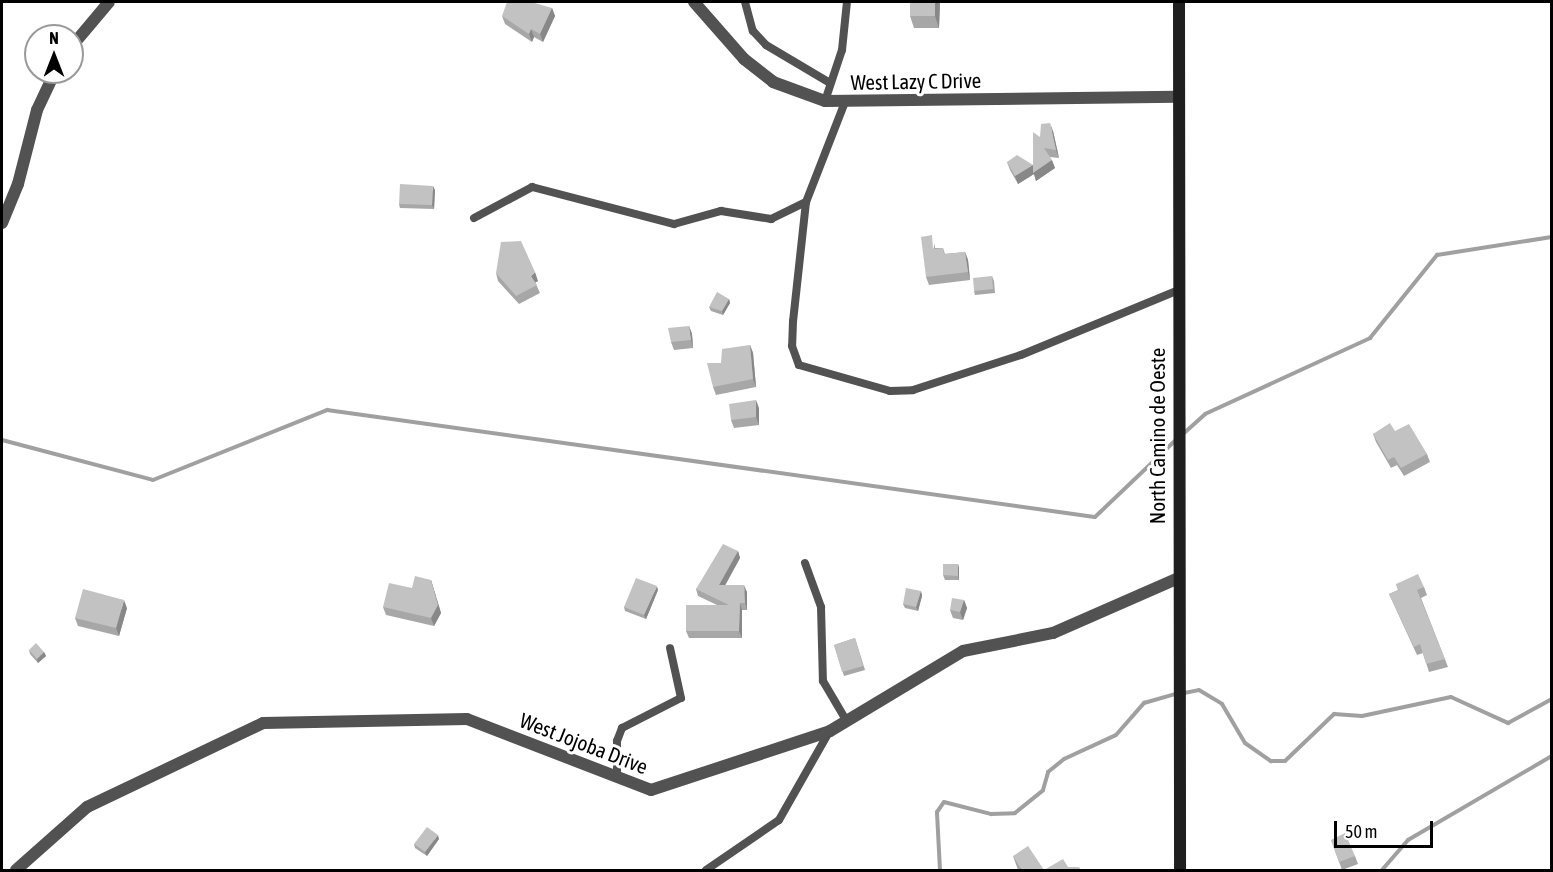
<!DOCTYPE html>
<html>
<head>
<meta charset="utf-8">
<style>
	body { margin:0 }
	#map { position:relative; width:1553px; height:872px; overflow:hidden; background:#fff; font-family:"Asap Condensed",sans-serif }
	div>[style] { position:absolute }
	.stream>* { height:4px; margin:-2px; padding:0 2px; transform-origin:2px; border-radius:2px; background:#a0a0a0 }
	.lane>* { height:8px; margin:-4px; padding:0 4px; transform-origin:4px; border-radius:4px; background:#525252 }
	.street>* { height:12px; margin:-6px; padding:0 6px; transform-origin:6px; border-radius:6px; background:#525252 }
	.secondary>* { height:12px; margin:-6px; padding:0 6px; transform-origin:6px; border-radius:6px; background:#1f1f1f }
	.wall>* { inset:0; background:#a7a7a7 }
	.shaded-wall>* { inset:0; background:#888 }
	.building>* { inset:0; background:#c2c2c2 }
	span { translate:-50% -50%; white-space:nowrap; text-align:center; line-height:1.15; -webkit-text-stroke:6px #fff; paint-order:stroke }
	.street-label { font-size:21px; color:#000 }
	.frame { position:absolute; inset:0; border:3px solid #000; pointer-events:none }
	.north { position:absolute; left:24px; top:24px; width:60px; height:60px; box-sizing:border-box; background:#fff; border:2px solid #999; border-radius:50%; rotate:0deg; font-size:16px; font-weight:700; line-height:24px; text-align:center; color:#000 }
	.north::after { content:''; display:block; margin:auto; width:21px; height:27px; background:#000; clip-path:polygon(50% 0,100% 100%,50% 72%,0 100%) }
	.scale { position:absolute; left:1334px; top:821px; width:99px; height:27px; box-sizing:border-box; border:3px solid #000; border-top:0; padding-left:8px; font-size:18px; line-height:21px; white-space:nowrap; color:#000; -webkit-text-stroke:4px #fff; paint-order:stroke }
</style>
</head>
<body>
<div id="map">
	<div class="stream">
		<div style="left:1183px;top:434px;width:30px;rotate:-42deg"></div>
		<div style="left:1205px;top:414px;width:182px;rotate:-24.7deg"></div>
		<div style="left:1370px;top:338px;width:107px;rotate:-51.1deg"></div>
		<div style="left:1437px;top:255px;width:116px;rotate:-8.9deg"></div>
		<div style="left:2px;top:440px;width:156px;rotate:14.8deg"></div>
		<div style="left:153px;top:480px;width:188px;rotate:-21.9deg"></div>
		<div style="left:327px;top:410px;width:775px;rotate:7.93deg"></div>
		<div style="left:1095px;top:517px;width:113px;rotate:-43.6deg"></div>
		<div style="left:1184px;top:693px;width:15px;rotate:-11deg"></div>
		<div style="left:1199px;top:690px;width:27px;rotate:31deg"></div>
		<div style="left:1222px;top:704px;width:45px;rotate:59.5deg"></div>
		<div style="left:1245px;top:743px;width:32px;rotate:35deg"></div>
		<div style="left:1271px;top:761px;width:14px"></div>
		<div style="left:1285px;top:761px;width:68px;rotate:-43.8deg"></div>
		<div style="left:1334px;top:714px;width:28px;rotate:4deg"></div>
		<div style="left:1362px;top:716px;width:91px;rotate:-12.1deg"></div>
		<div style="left:1451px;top:697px;width:63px;rotate:24.5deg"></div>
		<div style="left:1508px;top:723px;width:50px;rotate:-28.6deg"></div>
		<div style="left:940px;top:870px;width:58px;rotate:-93deg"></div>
		<div style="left:937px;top:812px;width:12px;rotate:-55deg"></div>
		<div style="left:944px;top:802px;width:49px;rotate:14.3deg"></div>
		<div style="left:991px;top:814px;width:24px;rotate:-2deg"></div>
		<div style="left:1015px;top:813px;width:36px;rotate:-39deg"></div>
		<div style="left:1043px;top:790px;width:19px;rotate:-74deg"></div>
		<div style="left:1048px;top:772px;width:21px;rotate:-39deg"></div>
		<div style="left:1064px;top:759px;width:57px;rotate:-24.8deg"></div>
		<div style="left:1116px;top:735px;width:43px;rotate:-48.8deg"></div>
		<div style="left:1144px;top:703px;width:33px;rotate:-16deg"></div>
		<div style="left:1382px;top:870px;width:40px;rotate:-49deg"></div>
		<div style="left:1408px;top:840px;width:167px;rotate:-30.3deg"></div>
	</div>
	<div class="lane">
		<div style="left:745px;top:2px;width:30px;rotate:75deg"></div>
		<div style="left:753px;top:31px;width:19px;rotate:47deg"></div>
		<div style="left:766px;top:45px;width:74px;rotate:30.7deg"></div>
		<div style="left:825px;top:101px;width:54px;rotate:-71.6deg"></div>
		<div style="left:842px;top:50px;width:48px;rotate:-84.1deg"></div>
		<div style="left:845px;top:102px;width:107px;rotate:111.3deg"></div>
		<div style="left:806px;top:202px;width:120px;rotate:96.2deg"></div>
		<div style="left:793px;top:321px;width:25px;rotate:92deg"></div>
		<div style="left:792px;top:346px;width:20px;rotate:70deg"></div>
		<div style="left:799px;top:365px;width:95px;rotate:15.9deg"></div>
		<div style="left:890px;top:391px;width:23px;rotate:-2deg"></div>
		<div style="left:913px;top:390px;width:114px;rotate:-18deg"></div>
		<div style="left:1021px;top:355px;width:168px;rotate:-22.4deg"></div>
		<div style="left:474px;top:218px;width:66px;rotate:-28.1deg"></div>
		<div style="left:532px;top:187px;width:147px;rotate:14.6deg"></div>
		<div style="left:674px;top:224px;width:49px;rotate:-15.5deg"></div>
		<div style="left:721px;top:211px;width:51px;rotate:9.1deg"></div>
		<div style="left:771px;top:219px;width:39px;rotate:-26deg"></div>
		<div style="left:805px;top:563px;width:47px;rotate:70deg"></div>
		<div style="left:821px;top:607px;width:74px;rotate:88.5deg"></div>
		<div style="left:823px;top:681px;width:45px;rotate:59.5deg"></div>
		<div style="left:617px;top:777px;width:36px;rotate:-90deg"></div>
		<div style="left:617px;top:741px;width:14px;rotate:-69deg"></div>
		<div style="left:622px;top:728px;width:66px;rotate:-27deg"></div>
		<div style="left:681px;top:698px;width:51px;rotate:-102.4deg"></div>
		<div style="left:706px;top:870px;width:88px;rotate:-34.4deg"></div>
		<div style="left:779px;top:820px;width:101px;rotate:-60.4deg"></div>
	</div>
	<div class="street">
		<div style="left:694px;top:2px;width:76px;rotate:48.7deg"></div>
		<div style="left:744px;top:59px;width:37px;rotate:38deg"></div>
		<div style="left:773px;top:82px;width:55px;rotate:20.1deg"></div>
		<div style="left:825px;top:101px;width:352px;rotate:-0.7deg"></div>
		<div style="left:72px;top:46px;width:57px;rotate:-49.9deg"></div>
		<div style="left:2px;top:223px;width:42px;rotate:-67.7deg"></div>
		<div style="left:18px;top:184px;width:76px;rotate:-75.6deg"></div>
		<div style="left:37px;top:110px;width:42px;rotate:-64.7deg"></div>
		<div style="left:16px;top:870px;width:95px;rotate:-41.6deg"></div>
		<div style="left:87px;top:807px;width:195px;rotate:-25.5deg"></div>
		<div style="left:263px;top:723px;width:204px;rotate:-1.1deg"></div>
		<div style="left:467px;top:719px;width:197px;rotate:21.1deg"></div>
		<div style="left:651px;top:790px;width:188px;rotate:-18.2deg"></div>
		<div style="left:830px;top:731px;width:155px;rotate:-31deg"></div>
		<div style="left:963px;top:651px;width:92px;rotate:-11.3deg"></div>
		<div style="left:1053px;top:633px;width:134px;rotate:-23.7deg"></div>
	</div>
	<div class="secondary">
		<div style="left:1179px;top:2px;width:868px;rotate:89.93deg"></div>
	</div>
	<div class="wall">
		<div style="clip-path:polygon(910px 2px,940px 2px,939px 28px,914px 28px,910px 16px)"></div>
		<div style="clip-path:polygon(552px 8px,555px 16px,543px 42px,534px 37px,532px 42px,505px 24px,502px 16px)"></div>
		<div style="clip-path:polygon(1053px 131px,1059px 158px,1050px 157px,1055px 168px,1036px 181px,1034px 174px,1018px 184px,1010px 170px,1007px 162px,1033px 165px,1040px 137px)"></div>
		<div style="clip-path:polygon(435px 190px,434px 209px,400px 208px,399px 204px)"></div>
		<div style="clip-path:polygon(935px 243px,935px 248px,943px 248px,945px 254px,965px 252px,968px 260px,970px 280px,929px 285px,926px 277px)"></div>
		<div style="clip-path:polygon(496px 273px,538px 281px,535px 282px,540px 293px,519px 304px,498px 281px)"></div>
		<div style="clip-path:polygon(992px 276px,994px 281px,995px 293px,975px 295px,974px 291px)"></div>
		<div style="clip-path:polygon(729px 299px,730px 303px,723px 315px,711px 311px,709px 307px)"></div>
		<div style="clip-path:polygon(689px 326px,692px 334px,693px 348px,674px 350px,671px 342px)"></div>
		<div style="clip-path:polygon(750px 345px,753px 353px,756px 387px,716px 395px,713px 387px,721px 363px)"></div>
		<div style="clip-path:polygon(759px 408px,759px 425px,734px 428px,731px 420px)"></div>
		<div style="clip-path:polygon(1395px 431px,1427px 454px,1430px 462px,1404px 476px,1397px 465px,1391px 468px,1376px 442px,1373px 434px)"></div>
		<div style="clip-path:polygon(738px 551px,740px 558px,725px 585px,747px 592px,747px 610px,742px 610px,742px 638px,689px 638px,686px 631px,717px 605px,698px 596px,696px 589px)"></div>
		<div style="clip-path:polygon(958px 564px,959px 568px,959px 580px,945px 580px,943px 575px)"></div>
		<div style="clip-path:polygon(431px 580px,441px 613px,434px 626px,386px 615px,383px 607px,412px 588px)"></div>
		<div style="clip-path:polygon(1396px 584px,1424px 587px,1427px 595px,1421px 598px,1448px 667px,1429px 672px,1423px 653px,1417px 655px,1389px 594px,1398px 590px)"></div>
		<div style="clip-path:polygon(658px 590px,646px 619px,625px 611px,624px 607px)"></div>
		<div style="clip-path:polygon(921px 591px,922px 596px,918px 611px,905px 608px,903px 604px)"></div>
		<div style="clip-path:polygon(964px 600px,967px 608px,963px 620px,953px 618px,950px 610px)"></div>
		<div style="clip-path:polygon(127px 608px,119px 636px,78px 626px,75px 618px)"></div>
		<div style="clip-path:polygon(855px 638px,865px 670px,844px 676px,834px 645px)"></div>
		<div style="clip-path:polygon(29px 650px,44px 652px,46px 656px,38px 663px,30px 654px)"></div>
		<div style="clip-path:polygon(439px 839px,427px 856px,415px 848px,414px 844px)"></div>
		<div style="clip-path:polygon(1331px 840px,1355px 856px,1358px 864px,1342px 870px)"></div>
		<div style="clip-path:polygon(1013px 856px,1044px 870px,1068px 867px,1081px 870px,1018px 870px)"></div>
	</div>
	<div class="shaded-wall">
		<div style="clip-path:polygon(935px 2px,940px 2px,939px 28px,935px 16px)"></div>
		<div style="clip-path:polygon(552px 8px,555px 16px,543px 42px,540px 34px)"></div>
		<div style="clip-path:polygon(531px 29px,534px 37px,532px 42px,529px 34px)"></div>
		<div style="clip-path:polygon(1050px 123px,1053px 131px,1059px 158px,1056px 150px)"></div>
		<div style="clip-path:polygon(1052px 160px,1055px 168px,1036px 181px,1034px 174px,1018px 184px,1015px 176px,1033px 165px)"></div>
		<div style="clip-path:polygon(433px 186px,435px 190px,434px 209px,432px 205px)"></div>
		<div style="clip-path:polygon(965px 252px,968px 260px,970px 280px,968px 272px)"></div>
		<div style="clip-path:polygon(535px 272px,538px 281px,533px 284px,531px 276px)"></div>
		<div style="clip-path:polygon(729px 299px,730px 303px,723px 315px,722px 311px)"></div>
		<div style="clip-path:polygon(689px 326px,692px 334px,693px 348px,691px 340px)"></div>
		<div style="clip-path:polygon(750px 345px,753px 353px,756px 387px,753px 379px)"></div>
		<div style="clip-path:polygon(756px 400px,759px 408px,759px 425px,756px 417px)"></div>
		<div style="clip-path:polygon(738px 551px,740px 558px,721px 593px,719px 585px)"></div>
		<div style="clip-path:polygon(958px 564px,959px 568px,959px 580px,958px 576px)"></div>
		<div style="clip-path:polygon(431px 580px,441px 613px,434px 626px,431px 618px)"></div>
		<div style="clip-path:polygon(744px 585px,747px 592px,747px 610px,745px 603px)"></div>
		<div style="clip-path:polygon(657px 586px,658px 590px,646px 619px,644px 615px)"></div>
		<div style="clip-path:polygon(921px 591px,922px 596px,918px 611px,916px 607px)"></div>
		<div style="clip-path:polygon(124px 600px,127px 608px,119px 636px,116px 628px)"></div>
		<div style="clip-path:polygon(964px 600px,967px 608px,963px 620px,960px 612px)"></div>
		<div style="clip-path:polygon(740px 603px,742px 610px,742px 638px,739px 631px)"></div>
		<div style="clip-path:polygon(44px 652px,46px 656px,38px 663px,37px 659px)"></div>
		<div style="clip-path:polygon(438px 835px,439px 839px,427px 856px,425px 852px)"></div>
	</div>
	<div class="building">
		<div style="clip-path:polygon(507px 2px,531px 2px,552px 8px,540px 34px,531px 29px,529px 34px,502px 16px)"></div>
		<div style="clip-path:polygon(910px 2px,935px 2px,935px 16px,910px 16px)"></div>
		<div style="clip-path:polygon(1050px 123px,1056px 150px,1044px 148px,1052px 160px,1033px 173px,1033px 165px,1015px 176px,1007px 162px,1017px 155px,1033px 165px,1033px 132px,1040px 137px,1041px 124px)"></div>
		<div style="clip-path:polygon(400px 184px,433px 186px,432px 205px,399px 204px)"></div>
		<div style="clip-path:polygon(932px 235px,933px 249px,943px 248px,944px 254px,965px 252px,968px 272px,926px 277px,921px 237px)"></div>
		<div style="clip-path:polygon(521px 241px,535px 272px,531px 276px,537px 285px,516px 296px,496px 273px,501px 242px)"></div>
		<div style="clip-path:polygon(992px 276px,993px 289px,974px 291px,973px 278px)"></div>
		<div style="clip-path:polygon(717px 292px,729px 299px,722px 311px,709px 307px)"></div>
		<div style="clip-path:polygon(689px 326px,691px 340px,671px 342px,668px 328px)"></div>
		<div style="clip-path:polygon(750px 345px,753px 379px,713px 387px,707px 363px,721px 363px,722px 349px)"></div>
		<div style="clip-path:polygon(756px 400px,756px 417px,731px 420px,729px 404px)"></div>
		<div style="clip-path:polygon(1390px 423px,1395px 431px,1409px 424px,1427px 454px,1401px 468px,1394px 457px,1388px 460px,1373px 434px)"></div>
		<div style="clip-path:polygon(723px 544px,738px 551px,719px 585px,744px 585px,745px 603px,740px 603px,739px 631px,686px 631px,686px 605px,729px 605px,696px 589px)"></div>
		<div style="clip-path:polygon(943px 564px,958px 564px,958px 576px,943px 575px)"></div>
		<div style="clip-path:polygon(1418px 574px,1424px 587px,1417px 590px,1445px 659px,1426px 664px,1420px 644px,1414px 647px,1389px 594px,1399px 590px,1396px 584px)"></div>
		<div style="clip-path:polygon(415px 576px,431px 580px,438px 605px,431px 618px,383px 607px,389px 583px,412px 588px)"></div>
		<div style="clip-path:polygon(636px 578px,657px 586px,644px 615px,624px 607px)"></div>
		<div style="clip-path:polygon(906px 588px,921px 591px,916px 607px,903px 604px)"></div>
		<div style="clip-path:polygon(83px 589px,124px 600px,116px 628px,75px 618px)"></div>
		<div style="clip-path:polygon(952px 598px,964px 600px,960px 612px,950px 610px)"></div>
		<div style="clip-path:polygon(855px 638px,863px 666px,842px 672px,834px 645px)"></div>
		<div style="clip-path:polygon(36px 643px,44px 652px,37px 659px,29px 650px)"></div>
		<div style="clip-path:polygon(427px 827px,438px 835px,425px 852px,414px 844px)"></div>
		<div style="clip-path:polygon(1345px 833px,1355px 856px,1339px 862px,1331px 840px)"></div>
		<div style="clip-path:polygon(1028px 846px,1044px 870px,1063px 859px,1068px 867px,1079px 867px,1081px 870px,1022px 870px,1013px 856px)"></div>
	</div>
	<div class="street-label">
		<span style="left:916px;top:81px;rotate:-1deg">West Lazy C Drive</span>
		<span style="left:1157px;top:436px;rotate:-90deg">North Camino de Oeste</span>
		<span style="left:584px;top:743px;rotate:21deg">West Jojoba Drive</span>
	</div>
	<div class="frame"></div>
	<div class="north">N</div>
	<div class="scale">50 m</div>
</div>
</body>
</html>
